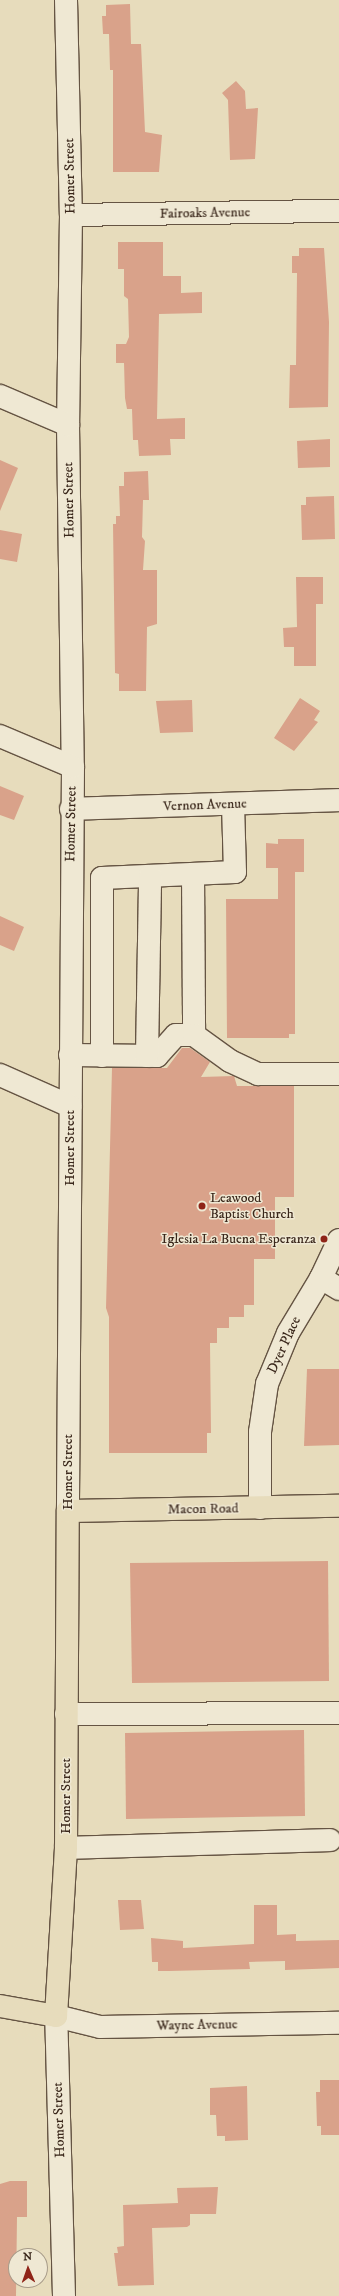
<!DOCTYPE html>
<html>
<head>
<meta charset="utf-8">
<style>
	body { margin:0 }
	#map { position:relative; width:339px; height:2296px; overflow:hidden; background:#e7dcbc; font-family:"IM FELL DW Pica",serif }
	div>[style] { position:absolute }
	.building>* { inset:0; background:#d9a28a }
	.roads { filter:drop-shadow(1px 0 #655443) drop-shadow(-1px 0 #655443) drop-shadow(0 1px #655443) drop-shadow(0 -1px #655443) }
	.minor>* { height:22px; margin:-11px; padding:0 11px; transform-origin:11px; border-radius:11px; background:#efe8d3 }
	.major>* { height:22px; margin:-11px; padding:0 11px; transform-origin:11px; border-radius:11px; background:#e7dcbc }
	.dots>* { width:11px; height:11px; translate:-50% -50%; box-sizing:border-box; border:2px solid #efe8d3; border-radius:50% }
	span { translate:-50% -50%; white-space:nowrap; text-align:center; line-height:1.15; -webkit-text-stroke:3px #efe8d3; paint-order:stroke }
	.street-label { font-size:14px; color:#3a271b }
	.poi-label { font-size:14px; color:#3a271b }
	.left { translate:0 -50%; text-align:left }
	.right { translate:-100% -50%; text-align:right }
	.north { position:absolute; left:8px; top:2248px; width:40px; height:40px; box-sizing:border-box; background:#efe8d3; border:1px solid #a79b89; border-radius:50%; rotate:358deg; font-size:11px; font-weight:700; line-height:16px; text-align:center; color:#3a271b }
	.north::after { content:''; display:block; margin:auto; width:14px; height:18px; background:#8f2418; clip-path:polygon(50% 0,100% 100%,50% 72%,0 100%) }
</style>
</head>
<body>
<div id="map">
	<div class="building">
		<div style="clip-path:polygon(130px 4px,131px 44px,141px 44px,145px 132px,162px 135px,159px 172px,113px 172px,113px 70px,110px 70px,109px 34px,103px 34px,102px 16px,106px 16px,106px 5px)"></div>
		<div style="clip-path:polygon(236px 81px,245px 91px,246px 109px,258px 108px,255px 159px,230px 160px,228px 100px,222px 93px)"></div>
		<div style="clip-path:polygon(118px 242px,163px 242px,163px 276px,181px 276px,181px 293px,202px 292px,202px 313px,159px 314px,157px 419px,185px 418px,185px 439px,170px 439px,171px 455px,139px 456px,138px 440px,133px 440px,132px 409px,127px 409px,125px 398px,124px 363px,116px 363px,116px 344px,126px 344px,129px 337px,128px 299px,124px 296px,124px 269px,118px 269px)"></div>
		<div style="clip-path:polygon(299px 248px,324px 248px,329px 322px,328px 407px,289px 408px,290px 365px,296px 365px,297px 273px,292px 273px,292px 256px,299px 256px)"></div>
		<div style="clip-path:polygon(330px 439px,330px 467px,298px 468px,297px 441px)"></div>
		<div style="clip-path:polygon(0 460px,18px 468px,0 511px)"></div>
		<div style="clip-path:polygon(148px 471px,149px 500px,143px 500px,142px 537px,145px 541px,143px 570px,157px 570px,157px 624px,147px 627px,146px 691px,119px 691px,119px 674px,115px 673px,113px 524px,116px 524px,116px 516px,120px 516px,119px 486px,124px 486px,124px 472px)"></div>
		<div style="clip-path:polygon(334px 496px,335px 539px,302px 540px,301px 505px,306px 505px,306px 497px)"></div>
		<div style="clip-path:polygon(0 530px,22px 534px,17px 562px,0 559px)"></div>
		<div style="clip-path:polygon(296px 577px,323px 577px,323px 604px,316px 604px,316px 666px,294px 666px,294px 647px,284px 647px,283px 628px,297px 627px)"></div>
		<div style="clip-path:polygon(300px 698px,320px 711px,314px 720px,318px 722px,294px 751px,274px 738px)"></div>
		<div style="clip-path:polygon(192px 700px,193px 732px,160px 733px,156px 701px)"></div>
		<div style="clip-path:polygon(0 786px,24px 796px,14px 820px,0 815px)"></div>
		<div style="clip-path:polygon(278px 839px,304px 839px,304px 872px,295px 872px,295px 1034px,289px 1034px,289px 1038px,227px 1038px,226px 899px,278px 899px,278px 868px,266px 868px,266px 843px,278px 844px)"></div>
		<div style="clip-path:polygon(0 916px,24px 927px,14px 951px,0 945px)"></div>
		<div style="clip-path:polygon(182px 1048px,190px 1048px,210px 1062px,201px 1077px,234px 1076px,237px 1086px,294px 1086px,294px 1197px,275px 1197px,275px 1259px,254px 1259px,254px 1305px,244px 1305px,244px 1317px,229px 1317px,229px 1328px,217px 1328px,217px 1343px,210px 1343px,211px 1433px,207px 1433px,207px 1453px,109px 1453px,109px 1317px,106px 1308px,112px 1068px,167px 1068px)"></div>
		<div style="clip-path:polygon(307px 1369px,339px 1369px,339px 1445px,304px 1446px)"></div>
		<div style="clip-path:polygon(328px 1561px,329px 1681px,132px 1683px,130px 1563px)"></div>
		<div style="clip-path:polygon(304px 1730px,305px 1816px,126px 1819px,125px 1733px)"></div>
		<div style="clip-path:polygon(118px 1900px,141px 1900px,144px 1929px,120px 1930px)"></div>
		<div style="clip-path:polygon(254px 1905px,277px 1905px,277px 1935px,296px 1934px,296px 1941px,339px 1940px,339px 1968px,285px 1970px,285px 1961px,249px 1962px,250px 1969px,169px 1971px,158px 1971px,158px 1962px,152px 1962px,151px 1938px,183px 1941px,183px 1948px,254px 1944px)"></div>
		<div style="clip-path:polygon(320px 2080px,339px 2080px,339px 2135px,321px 2135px,321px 2126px,317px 2126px,316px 2092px,320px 2092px)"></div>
		<div style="clip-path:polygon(247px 2086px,248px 2140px,225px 2141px,225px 2136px,217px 2136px,216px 2115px,210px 2115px,210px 2088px)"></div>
		<div style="clip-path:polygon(10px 2181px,27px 2181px,27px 2217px,17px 2217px,16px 2296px,0 2296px,0 2184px)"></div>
		<div style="clip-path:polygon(218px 2187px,216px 2214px,190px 2214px,190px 2225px,187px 2227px,152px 2228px,154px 2285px,118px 2286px,114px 2253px,118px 2253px,117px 2247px,124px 2246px,123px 2205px,178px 2203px,177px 2188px)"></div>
	</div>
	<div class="roads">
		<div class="minor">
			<div style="left:66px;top:0;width:215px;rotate:88.7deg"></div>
			<div style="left:71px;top:215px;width:210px;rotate:90.8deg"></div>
			<div style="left:68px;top:425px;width:342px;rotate:89.2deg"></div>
			<div style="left:73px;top:767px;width:744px;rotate:90.39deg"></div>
			<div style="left:71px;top:215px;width:268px;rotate:-0.9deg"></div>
			<div style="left:0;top:396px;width:74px;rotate:23.1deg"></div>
			<div style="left:0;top:736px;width:79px;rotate:23deg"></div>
			<div style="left:71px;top:809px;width:268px;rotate:-1.9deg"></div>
			<div style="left:193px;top:874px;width:161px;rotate:89.6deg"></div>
			<div style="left:70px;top:1055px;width:87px;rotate:0.7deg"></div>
			<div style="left:157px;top:1056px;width:28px;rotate:-48deg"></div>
			<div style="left:176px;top:1035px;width:18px"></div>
			<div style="left:194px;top:1035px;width:44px;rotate:35.8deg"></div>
			<div style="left:230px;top:1061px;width:31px;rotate:25deg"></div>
			<div style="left:258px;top:1074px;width:81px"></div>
			<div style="left:102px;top:1056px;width:178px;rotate:-90deg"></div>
			<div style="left:102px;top:878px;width:133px;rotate:-2.6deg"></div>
			<div style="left:235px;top:872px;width:68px;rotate:-91.7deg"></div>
			<div style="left:147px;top:1056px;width:180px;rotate:-89deg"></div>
			<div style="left:0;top:1075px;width:77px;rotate:23.9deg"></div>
			<div style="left:321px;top:1278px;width:21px;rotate:31deg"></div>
			<div style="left:260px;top:1508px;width:76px;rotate:-90deg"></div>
			<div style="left:260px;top:1432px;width:49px;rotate:-81.7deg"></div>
			<div style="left:267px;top:1384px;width:55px;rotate:-67.6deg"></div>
			<div style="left:288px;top:1333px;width:64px;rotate:-59deg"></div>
			<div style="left:321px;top:1278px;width:42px;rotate:-64.7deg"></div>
			<div style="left:66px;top:1714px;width:273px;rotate:-0.2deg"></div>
			<div style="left:66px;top:1848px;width:264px;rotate:-1.7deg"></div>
			<div style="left:64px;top:2296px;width:280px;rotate:-91.6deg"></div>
			<div style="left:56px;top:2016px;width:45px;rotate:14deg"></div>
			<div style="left:100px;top:2027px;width:239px;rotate:-1deg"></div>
		</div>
		<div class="major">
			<div style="left:0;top:2006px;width:57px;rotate:10.1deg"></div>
			<div style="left:56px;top:2016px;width:168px;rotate:-86.6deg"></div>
			<div style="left:66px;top:1848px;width:337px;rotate:-89.7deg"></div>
			<div style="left:68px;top:1511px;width:271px;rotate:-1.1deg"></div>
		</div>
	</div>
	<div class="dots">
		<div style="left:202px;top:1206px;background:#8f2418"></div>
		<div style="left:324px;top:1239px;background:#8f2418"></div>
	</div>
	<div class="street-label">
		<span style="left:70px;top:176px;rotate:-91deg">Homer Street</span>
		<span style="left:205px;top:213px;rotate:-1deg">Fairoaks Avenue</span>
		<span style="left:69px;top:500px;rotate:-91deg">Homer Street</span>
		<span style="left:205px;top:805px;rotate:-2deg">Vernon Avenue</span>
		<span style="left:71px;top:824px;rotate:-89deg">Homer Street</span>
		<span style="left:70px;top:1148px;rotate:-90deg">Homer Street</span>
		<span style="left:284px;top:1345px;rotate:-65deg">Dyer Place</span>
		<span style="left:68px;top:1472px;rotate:-90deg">Homer Street</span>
		<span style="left:203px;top:1509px;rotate:-1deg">Macon Road</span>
		<span style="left:66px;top:1796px;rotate:-90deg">Homer Street</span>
		<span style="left:197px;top:2025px;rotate:-1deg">Wayne Avenue</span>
		<span style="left:59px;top:2120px;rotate:-92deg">Homer Street</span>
	</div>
	<div class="poi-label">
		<span class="left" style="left:210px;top:1206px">Leawood<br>Baptist Church</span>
		<span class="right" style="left:316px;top:1239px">Iglesia La Buena Esperanza</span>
	</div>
	<div class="north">N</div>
</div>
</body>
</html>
